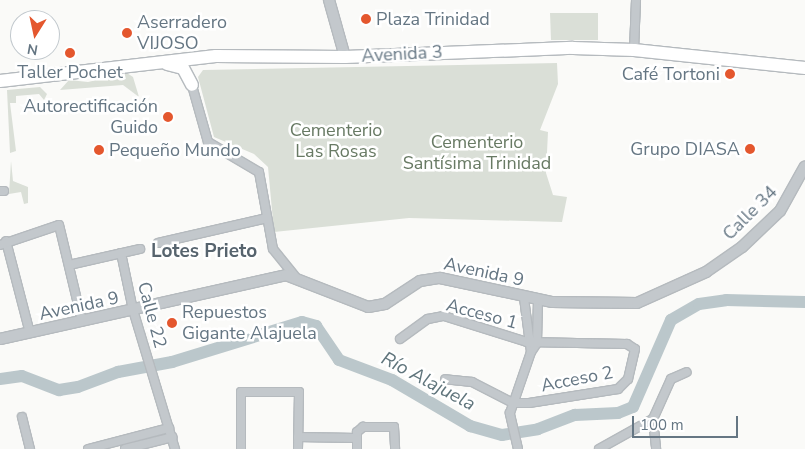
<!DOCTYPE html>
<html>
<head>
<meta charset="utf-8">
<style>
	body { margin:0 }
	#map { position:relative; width:805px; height:449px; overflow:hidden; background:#fafaf8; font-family:"Nunito Sans",sans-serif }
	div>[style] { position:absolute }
	.green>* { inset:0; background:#dadfd7 }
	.river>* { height:12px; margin:-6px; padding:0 6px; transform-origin:6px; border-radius:6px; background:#bbc7cb }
	.roads { filter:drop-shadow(1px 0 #b5babe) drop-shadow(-1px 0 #b5babe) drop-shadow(0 1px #b5babe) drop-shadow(0 -1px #b5babe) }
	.minor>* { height:8px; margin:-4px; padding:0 4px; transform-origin:4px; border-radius:4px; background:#c3c8cc }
	.tertiary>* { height:10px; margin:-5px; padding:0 5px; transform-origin:5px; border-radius:5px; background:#c3c8cc }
	.primary>* { height:12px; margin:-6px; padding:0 6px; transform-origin:6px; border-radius:6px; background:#fff }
	.dots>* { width:14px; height:14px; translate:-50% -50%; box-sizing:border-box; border:2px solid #fff; border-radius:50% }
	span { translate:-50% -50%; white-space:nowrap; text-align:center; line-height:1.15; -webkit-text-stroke:5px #fff; paint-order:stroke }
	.poi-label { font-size:18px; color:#657683 }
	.left { translate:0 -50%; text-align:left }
	.right { translate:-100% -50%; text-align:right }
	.street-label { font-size:18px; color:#657683 }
	.park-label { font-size:18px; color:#687a64 }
	.neighbourhood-label { font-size:19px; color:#57646e; font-weight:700 }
	.water-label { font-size:19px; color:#60757c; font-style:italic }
	.north { position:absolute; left:10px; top:10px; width:50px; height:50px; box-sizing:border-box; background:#fff; border:1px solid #c1c8cd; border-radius:50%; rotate:190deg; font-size:14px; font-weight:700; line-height:20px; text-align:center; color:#657683 }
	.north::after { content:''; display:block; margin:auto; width:18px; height:22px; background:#e4572e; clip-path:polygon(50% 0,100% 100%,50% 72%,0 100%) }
	.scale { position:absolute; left:632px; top:416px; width:106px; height:22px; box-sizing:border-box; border:2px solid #657683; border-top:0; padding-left:6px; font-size:15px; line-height:18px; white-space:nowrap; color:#657683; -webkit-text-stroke:4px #fff; paint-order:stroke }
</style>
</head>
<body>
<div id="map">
	<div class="green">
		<div style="clip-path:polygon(550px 13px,598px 13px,598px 40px,551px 40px)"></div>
		<div style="clip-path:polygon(557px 63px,558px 84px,540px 130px,548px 132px,546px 173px,553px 195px,567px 197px,562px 222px,409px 218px,274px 232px,268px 167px,254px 154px,214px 137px,198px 77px,203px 70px)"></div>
		<div style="clip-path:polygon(127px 73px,133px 77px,139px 97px,123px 85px,60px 90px,69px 80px,88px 82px)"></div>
		<div style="clip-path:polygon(40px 87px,47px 94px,44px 100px,39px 94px,16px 96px,16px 103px,10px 103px,16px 151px,10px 153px,7px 90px)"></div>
		<div style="clip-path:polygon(11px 161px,13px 181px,28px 187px,28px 203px,24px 204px,21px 192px,9px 194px)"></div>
	</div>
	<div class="river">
		<div style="left:0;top:379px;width:22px;rotate:-8deg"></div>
		<div style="left:22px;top:376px;width:40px;rotate:21deg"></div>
		<div style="left:59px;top:390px;width:19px;rotate:-9deg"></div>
		<div style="left:78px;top:387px;width:43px;rotate:-20.6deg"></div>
		<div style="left:118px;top:372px;width:55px;rotate:-10.5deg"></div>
		<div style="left:172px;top:362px;width:136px;rotate:-17.1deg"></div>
		<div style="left:302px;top:322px;width:15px;rotate:16deg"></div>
		<div style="left:316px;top:326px;width:41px;rotate:55.9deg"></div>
		<div style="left:339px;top:360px;width:57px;rotate:20.7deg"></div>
		<div style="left:392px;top:380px;width:91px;rotate:30.5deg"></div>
		<div style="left:470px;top:426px;width:33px;rotate:16deg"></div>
		<div style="left:502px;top:435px;width:36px;rotate:-9deg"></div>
		<div style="left:538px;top:429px;width:40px;rotate:-21deg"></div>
		<div style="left:575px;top:415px;width:43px;rotate:-2.7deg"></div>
		<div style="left:618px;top:413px;width:16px;rotate:-22deg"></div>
		<div style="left:633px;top:407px;width:95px;rotate:-66.4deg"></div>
		<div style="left:671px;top:320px;width:32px;rotate:-30deg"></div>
		<div style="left:699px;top:304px;width:27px;rotate:-8deg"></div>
		<div style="left:726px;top:300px;width:79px;rotate:1.5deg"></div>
	</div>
	<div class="roads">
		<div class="minor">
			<div style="left:634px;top:50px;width:50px;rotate:-87.7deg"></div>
			<div style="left:191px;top:82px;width:62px;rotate:74.2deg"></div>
			<div style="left:208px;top:142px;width:59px;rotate:30.5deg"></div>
			<div style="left:259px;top:172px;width:78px;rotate:79.7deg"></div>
			<div style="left:273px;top:249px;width:35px;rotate:51deg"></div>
			<div style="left:0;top:191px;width:4px"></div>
			<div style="left:6px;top:241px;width:95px;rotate:75.4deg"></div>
			<div style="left:158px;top:243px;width:112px;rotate:-12.9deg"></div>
			<div style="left:0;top:245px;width:62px;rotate:-18.7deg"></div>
			<div style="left:59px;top:225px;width:99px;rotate:76.5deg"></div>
			<div style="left:121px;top:253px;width:58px;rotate:78.1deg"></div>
			<div style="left:133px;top:310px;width:145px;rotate:73.2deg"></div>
			<div style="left:69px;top:265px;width:73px;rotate:-12.7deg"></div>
			<div style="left:524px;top:298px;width:54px;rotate:82.6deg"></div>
			<div style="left:531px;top:352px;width:11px;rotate:-56deg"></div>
			<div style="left:537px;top:343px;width:43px;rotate:-88.7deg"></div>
			<div style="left:400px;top:339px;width:34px;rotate:-36deg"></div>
			<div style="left:428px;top:319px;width:16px;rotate:-11deg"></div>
			<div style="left:444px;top:316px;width:87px;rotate:17.4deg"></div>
			<div style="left:527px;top:342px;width:100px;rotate:1.1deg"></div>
			<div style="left:627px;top:344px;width:9px;rotate:32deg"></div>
			<div style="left:635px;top:349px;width:31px;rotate:103deg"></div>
			<div style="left:628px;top:379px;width:14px;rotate:135deg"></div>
			<div style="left:618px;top:389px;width:90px;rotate:171.1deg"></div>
			<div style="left:529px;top:403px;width:16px;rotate:180deg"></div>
			<div style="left:513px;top:403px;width:46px;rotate:-152.9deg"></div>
			<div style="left:472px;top:382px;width:27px;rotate:-174deg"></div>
			<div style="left:22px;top:417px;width:33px;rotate:76deg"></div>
			<div style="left:653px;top:419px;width:30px;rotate:84deg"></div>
			<div style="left:298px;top:437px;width:59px;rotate:1deg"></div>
			<div style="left:88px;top:449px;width:84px;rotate:-14.5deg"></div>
			<div style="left:125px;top:449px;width:49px;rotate:-14deg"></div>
			<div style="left:241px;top:449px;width:57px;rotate:-90deg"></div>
			<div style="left:241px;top:392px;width:58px"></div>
			<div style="left:299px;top:392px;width:57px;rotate:91deg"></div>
			<div style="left:357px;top:449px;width:17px;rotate:-90deg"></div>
			<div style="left:357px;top:432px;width:8px;rotate:-40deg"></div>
			<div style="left:363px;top:427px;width:31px"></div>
			<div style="left:394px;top:427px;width:22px;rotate:87deg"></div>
			<div style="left:518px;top:449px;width:37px;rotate:-103deg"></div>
			<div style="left:510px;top:413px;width:65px;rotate:-71deg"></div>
			<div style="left:599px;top:449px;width:62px;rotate:-29.1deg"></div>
			<div style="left:653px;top:419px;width:44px;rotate:-65.8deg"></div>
			<div style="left:671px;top:379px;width:17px;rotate:-24deg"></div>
		</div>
		<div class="tertiary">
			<div style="left:329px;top:0;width:59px;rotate:74.3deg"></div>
			<div style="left:0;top:339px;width:293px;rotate:-12.6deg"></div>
			<div style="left:286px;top:275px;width:88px;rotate:21.3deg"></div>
			<div style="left:368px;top:307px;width:17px;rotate:-10deg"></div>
			<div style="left:385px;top:304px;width:42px;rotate:-33.3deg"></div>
			<div style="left:420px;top:281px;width:20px;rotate:-9deg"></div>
			<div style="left:440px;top:278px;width:115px;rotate:12.1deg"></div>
			<div style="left:552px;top:302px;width:85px;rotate:0.7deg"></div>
			<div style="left:637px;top:303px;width:76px;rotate:-24.2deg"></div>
			<div style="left:706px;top:272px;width:44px;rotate:-34.8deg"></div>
			<div style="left:742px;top:247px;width:52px;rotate:-43.5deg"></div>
			<div style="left:780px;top:211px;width:51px;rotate:-60.9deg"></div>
		</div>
		<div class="primary">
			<div style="left:167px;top:64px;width:16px;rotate:14deg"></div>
			<div style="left:183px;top:68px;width:19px;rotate:62deg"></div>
			<div style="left:0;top:81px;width:217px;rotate:-6.6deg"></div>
			<div style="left:216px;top:56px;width:129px;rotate:0.4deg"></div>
			<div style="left:345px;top:57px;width:228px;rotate:-2.3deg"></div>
			<div style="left:573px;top:48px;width:61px;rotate:1.9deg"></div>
			<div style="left:634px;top:50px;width:172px;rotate:6deg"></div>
		</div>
	</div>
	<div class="dots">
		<div style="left:366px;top:19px;background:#e4572e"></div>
		<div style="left:127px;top:33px;background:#e4572e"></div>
		<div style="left:70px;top:53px;background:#e4572e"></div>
		<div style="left:730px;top:74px;background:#e4572e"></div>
		<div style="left:168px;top:117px;background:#e4572e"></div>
		<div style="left:750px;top:149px;background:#e4572e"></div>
		<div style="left:99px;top:150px;background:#e4572e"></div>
		<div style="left:172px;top:323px;background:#e4572e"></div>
	</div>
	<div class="poi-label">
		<span class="left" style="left:376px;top:19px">Plaza Trinidad</span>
		<span class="left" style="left:137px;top:33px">Aserradero<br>VIJOSO</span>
		<span style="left:70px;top:72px">Taller Pochet</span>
		<span class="right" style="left:720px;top:74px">Café Tortoni</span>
		<span class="right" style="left:158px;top:117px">Autorectificación<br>Guido</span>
		<span class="right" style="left:740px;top:149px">Grupo DIASA</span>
		<span class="left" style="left:109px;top:150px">Pequeño Mundo</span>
		<span class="left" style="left:182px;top:323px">Repuestos<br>Gigante Alajuela</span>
	</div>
	<div class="street-label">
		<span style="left:402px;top:54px;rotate:-3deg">Avenida 3</span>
		<span style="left:750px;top:213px;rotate:-45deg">Calle 34</span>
		<span style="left:484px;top:272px;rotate:12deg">Avenida 9</span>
		<span style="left:79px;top:306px;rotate:-12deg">Avenida 9</span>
		<span style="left:482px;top:314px;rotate:15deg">Acceso 1</span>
		<span style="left:152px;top:315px;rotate:75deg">Calle 22</span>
		<span style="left:577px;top:379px;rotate:-11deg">Acceso 2</span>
	</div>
	<div class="park-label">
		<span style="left:336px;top:141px">Cementerio<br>Las Rosas</span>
		<span style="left:477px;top:153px">Cementerio<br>Santísima Trinidad</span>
	</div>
	<div class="neighbourhood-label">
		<span style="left:204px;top:252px">Lotes Prieto</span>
	</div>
	<div class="water-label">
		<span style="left:428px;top:382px;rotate:28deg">Río Alajuela</span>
	</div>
	<div class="north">N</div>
	<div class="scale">100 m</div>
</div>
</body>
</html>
